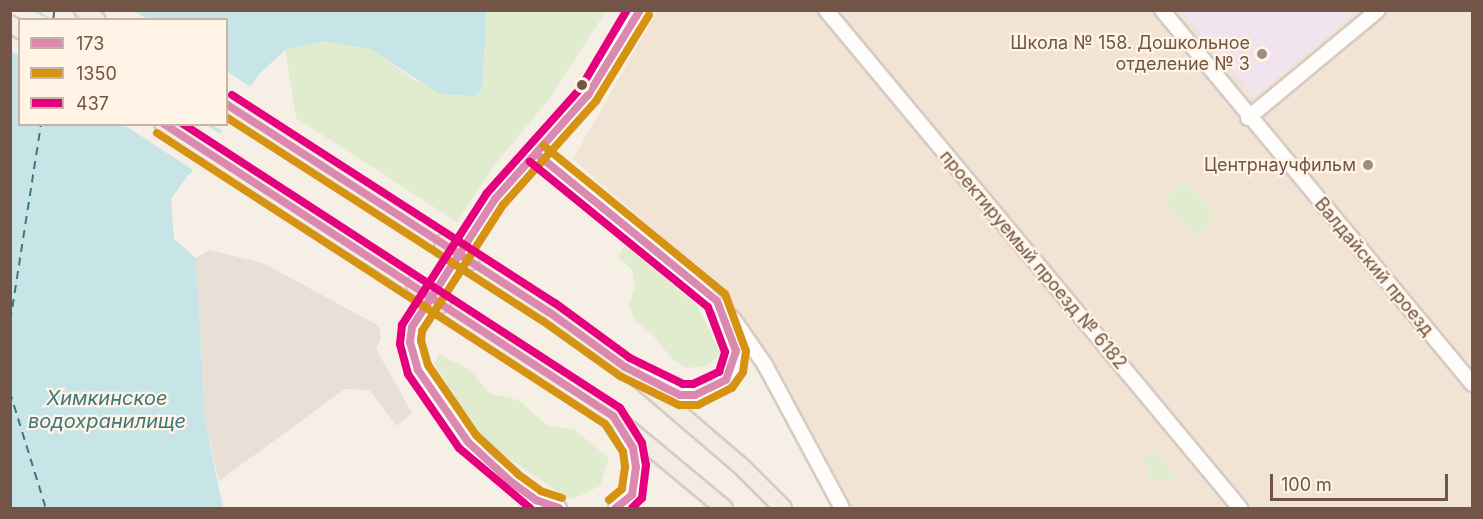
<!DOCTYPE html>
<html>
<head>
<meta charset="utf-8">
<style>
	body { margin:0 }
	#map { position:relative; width:1483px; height:519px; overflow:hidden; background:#f6efe5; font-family:Inter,sans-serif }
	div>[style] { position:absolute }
	.residential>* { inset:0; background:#f2e4d4 }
	.industrial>* { inset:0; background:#e8dfd6 }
	.education>* { inset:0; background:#f1e4ef }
	.green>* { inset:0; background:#e1eccf }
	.water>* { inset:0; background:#c7e4e6 }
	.pier>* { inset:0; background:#f6efe5 }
	.ferry>* { height:1.5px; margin-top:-0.75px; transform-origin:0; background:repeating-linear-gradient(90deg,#3d7780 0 8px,transparent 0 14px) }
	.roads { filter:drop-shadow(2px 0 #d7ccc3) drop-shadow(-2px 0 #d7ccc3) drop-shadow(0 2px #d7ccc3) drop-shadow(0 -2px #d7ccc3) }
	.minor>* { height:14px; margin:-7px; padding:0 7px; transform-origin:7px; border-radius:7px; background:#fefdfb }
	.major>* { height:16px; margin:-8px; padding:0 8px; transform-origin:8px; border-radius:8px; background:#f2ece2 }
	.bridges { filter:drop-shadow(2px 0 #d5cac3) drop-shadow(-2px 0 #d5cac3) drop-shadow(0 2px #d5cac3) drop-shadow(0 -2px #d5cac3) }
	.major-bridge>* { height:16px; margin:-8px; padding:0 8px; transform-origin:8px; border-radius:8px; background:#f2ece2 }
	.bus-1>* { height:8px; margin:-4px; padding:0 4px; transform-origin:4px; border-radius:4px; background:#dc89af }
	.bus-2>* { height:8px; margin:-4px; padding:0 4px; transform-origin:4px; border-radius:4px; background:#d69212 }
	.bus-3>* { height:8px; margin:-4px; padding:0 4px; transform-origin:4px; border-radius:4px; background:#e5007d }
	.dots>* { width:16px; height:16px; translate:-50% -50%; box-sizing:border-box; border:3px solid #fff4e5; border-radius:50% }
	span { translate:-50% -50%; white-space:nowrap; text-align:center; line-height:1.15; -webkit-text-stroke:4.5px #fff4e5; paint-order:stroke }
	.poi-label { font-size:18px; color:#725546 }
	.right { translate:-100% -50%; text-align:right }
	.street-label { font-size:18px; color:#725546 }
	.water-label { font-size:20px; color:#3d7780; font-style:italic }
	.frame { position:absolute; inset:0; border:12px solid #725546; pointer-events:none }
	.legend { position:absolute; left:18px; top:18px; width:210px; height:108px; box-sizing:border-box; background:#fff4e5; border:2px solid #c7b4a5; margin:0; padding:8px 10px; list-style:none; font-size:18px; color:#725546 }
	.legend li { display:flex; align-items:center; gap:12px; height:30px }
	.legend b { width:30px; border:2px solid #c7b4a5 }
	.scale { position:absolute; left:1270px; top:474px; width:178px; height:27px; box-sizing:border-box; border:3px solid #725546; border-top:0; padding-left:8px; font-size:18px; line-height:21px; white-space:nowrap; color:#725546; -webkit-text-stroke:4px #fff4e5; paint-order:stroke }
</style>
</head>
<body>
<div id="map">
	<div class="residential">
		<div style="clip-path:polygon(657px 11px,1472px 11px,1472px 508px,850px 508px,747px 321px,713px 282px,573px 159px)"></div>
	</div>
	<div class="industrial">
		<div style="clip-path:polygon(209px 250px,263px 263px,379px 326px,381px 339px,376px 349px,412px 413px,397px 426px,369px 390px,345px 389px,219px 481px,205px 420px,196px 258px)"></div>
	</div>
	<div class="education">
		<div style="clip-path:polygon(1181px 11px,1357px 11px,1255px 97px)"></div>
	</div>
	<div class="green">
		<div style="clip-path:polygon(487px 11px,606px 11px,550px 98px,493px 167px,457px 222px,296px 118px,285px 50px,324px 41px,370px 49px,416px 81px,482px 89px)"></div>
		<div style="clip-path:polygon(1186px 181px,1217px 218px,1194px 237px,1163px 200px)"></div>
		<div style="clip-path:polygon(625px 245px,697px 305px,721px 354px,706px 366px,687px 368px,673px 360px,651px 333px,635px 322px,629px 305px,635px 287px,632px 270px,618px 257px)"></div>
		<div style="clip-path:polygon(439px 354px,470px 370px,489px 393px,518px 400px,547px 425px,575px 430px,609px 458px,600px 486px,573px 499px,564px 496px,505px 456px,475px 430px,434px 363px)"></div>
		<div style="clip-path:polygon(1158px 449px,1175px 479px,1151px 480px,1143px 459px)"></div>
	</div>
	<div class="water">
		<div style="clip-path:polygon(487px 10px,482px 89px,475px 96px,440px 94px,370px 49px,324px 41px,285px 50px,258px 75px,227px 122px,226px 20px,20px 20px,20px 124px,225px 125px,204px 162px,188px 175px,171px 199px,174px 239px,196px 258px,205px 420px,223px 508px,11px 508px,10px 11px)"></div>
	</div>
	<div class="pier">
		<div style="clip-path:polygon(11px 11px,33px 11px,47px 19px,20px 20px,19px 56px,10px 50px)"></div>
		<div style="clip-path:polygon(39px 11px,134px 11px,147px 19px,53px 20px)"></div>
		<div style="clip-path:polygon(227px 71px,253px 89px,224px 132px,213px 125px,226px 124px)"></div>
		<div style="clip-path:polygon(124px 125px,206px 125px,222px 135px,207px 164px,196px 172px)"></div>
	</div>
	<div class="ferry">
		<div style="left:53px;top:20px;width:10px;rotate:-84deg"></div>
		<div style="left:10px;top:321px;width:199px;rotate:-81.1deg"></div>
		<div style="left:10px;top:392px;width:121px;rotate:72.8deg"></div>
	</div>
	<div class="roads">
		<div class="minor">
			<div style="left:826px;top:10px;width:648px;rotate:50.26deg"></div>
			<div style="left:1162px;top:10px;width:486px;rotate:50.3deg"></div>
			<div style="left:1248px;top:118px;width:169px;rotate:-39.7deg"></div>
			<div style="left:537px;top:154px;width:191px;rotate:39deg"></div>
			<div style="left:685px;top:274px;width:67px;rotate:43.2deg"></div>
			<div style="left:734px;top:320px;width:55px;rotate:55.4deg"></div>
			<div style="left:765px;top:365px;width:162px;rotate:61.7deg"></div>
			<div style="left:642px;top:376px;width:42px;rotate:26.6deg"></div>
			<div style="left:680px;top:395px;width:15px"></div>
			<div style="left:695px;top:395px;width:23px;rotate:-20deg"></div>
			<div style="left:717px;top:387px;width:25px;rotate:-50deg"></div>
			<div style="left:733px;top:368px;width:17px;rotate:-80deg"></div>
			<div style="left:736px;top:351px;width:40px;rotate:-108.9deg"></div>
			<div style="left:538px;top:501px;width:22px;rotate:18deg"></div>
			<div style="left:546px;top:508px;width:75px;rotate:-142.1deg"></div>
			<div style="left:487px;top:462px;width:28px;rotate:-134deg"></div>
			<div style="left:468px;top:442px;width:88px;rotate:-124.8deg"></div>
			<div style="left:418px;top:370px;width:29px;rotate:-106deg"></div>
			<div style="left:410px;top:342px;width:15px;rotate:-82deg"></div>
			<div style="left:412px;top:327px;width:153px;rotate:-57deg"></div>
			<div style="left:495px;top:199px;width:140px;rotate:-48.2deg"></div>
			<div style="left:588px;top:95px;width:100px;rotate:-58.5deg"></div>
			<div style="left:616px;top:508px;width:21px;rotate:-39deg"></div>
			<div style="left:632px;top:495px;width:28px;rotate:-82deg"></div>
			<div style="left:636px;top:467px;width:19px;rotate:-99deg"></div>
			<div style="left:633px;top:448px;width:26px;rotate:-119deg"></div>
		</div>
		<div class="major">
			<div style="left:83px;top:10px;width:17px;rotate:36deg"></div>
			<div style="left:10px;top:24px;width:12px;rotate:31deg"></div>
			<div style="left:226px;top:104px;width:258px;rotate:32.6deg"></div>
			<div style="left:163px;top:124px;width:299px;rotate:32.6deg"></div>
			<div style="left:471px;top:261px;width:187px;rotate:34.5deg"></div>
			<div style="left:625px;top:367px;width:154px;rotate:40.5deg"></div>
			<div style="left:742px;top:467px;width:58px;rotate:45deg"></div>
			<div style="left:442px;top:304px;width:204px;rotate:33.2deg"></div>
			<div style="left:613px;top:416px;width:144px;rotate:39.7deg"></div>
		</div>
	</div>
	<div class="bridges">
		<div class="major-bridge">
			<div style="left:443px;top:243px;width:33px;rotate:33deg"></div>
			<div style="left:415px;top:285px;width:33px;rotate:35deg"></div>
		</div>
	</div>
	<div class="bus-1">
		<div style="left:226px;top:104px;width:384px;rotate:32.8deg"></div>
		<div style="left:549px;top:312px;width:94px;rotate:35.9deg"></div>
		<div style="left:625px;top:367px;width:62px;rotate:27deg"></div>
		<div style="left:680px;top:395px;width:15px"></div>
		<div style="left:695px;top:395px;width:34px;rotate:-26deg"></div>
		<div style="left:726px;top:380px;width:31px;rotate:-71deg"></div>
		<div style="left:736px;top:351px;width:53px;rotate:-110.8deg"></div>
		<div style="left:717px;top:301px;width:232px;rotate:-140.8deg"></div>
		<div style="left:164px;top:124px;width:536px;rotate:33.04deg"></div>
		<div style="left:613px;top:416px;width:38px;rotate:58deg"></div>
		<div style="left:633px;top:448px;width:19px;rotate:81deg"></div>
		<div style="left:636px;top:467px;width:28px;rotate:98deg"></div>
		<div style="left:632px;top:495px;width:21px;rotate:141deg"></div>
		<div style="left:559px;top:508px;width:24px;rotate:-161deg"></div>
		<div style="left:536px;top:500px;width:31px;rotate:-144deg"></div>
		<div style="left:511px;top:482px;width:59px;rotate:-137.1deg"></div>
		<div style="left:468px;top:442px;width:88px;rotate:-124.8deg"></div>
		<div style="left:418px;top:370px;width:29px;rotate:-106deg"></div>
		<div style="left:410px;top:342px;width:15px;rotate:-82deg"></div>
		<div style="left:412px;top:327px;width:153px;rotate:-57deg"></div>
		<div style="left:495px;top:199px;width:140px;rotate:-48.2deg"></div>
		<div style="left:588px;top:95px;width:100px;rotate:-58.5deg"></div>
	</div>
	<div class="bus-2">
		<div style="left:226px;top:117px;width:377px;rotate:32.8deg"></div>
		<div style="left:543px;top:321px;width:95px;rotate:35.5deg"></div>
		<div style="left:620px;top:376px;width:66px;rotate:26.2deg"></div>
		<div style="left:679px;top:405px;width:19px"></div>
		<div style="left:698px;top:405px;width:38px;rotate:-27deg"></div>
		<div style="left:732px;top:388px;width:19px;rotate:-55deg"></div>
		<div style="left:743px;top:372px;width:21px;rotate:-82deg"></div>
		<div style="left:746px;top:351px;width:61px;rotate:-110.2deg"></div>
		<div style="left:725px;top:294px;width:234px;rotate:-140.7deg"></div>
		<div style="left:157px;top:133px;width:534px;rotate:33.01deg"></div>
		<div style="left:605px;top:424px;width:33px;rotate:57deg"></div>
		<div style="left:623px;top:452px;width:15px;rotate:82deg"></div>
		<div style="left:625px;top:467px;width:22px;rotate:98deg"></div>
		<div style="left:622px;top:489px;width:17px;rotate:140deg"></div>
		<div style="left:562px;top:498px;width:22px;rotate:-162deg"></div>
		<div style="left:541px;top:491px;width:29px;rotate:-144deg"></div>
		<div style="left:518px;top:474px;width:57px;rotate:-137.1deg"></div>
		<div style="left:476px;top:435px;width:85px;rotate:-124.4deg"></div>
		<div style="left:428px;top:365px;width:25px;rotate:-106deg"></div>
		<div style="left:421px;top:341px;width:10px;rotate:-84deg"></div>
		<div style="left:422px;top:331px;width:150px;rotate:-57.3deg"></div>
		<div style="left:503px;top:205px;width:140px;rotate:-48.2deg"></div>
		<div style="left:596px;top:101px;width:101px;rotate:-58.4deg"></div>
	</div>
	<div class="bus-3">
		<div style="left:232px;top:95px;width:384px;rotate:32.8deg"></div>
		<div style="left:555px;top:303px;width:93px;rotate:36.3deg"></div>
		<div style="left:630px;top:358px;width:59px;rotate:26.1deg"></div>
		<div style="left:683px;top:384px;width:10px"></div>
		<div style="left:693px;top:384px;width:29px;rotate:-25deg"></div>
		<div style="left:719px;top:372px;width:21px;rotate:-73deg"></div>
		<div style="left:725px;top:352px;width:48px;rotate:-110.7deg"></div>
		<div style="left:708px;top:307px;width:230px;rotate:-140.8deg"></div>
		<div style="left:183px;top:124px;width:521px;rotate:33.02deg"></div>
		<div style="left:620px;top:408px;width:41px;rotate:57.8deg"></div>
		<div style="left:642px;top:443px;width:22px;rotate:80deg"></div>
		<div style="left:646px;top:465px;width:33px;rotate:97deg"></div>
		<div style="left:642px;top:498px;width:14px;rotate:135deg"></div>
		<div style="left:530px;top:508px;width:93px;rotate:-139.8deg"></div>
		<div style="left:459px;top:448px;width:90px;rotate:-124.6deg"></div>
		<div style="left:408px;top:374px;width:31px;rotate:-105deg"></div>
		<div style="left:400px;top:344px;width:19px;rotate:-84deg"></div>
		<div style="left:402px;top:325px;width:157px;rotate:-57.2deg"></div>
		<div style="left:487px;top:193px;width:140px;rotate:-48.2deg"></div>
		<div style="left:580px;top:89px;width:92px;rotate:-59.3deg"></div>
	</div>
	<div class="dots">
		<div style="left:1262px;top:54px;background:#a08b7e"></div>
		<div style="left:582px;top:85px;background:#725546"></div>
		<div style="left:1368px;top:165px;background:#a08b7e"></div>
	</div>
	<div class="poi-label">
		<span class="right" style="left:1250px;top:54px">Школа № 158. Дошкольное<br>отделение № 3</span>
		<span class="right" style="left:1356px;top:165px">Центрнаучфильм</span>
	</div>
	<div class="street-label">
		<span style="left:1033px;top:260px;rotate:50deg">проектируемый проезд № 6182</span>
		<span style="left:1374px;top:267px;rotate:50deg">Валдайский проезд</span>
	</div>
	<div class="water-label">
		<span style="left:107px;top:410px">Химкинское<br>водохранилище</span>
	</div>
	<div class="frame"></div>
	<ul class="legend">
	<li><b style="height:8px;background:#dc89af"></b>173</li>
	<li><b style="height:8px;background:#d69212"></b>1350</li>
	<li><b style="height:8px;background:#e5007d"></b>437</li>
	</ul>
	<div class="scale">100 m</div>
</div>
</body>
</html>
